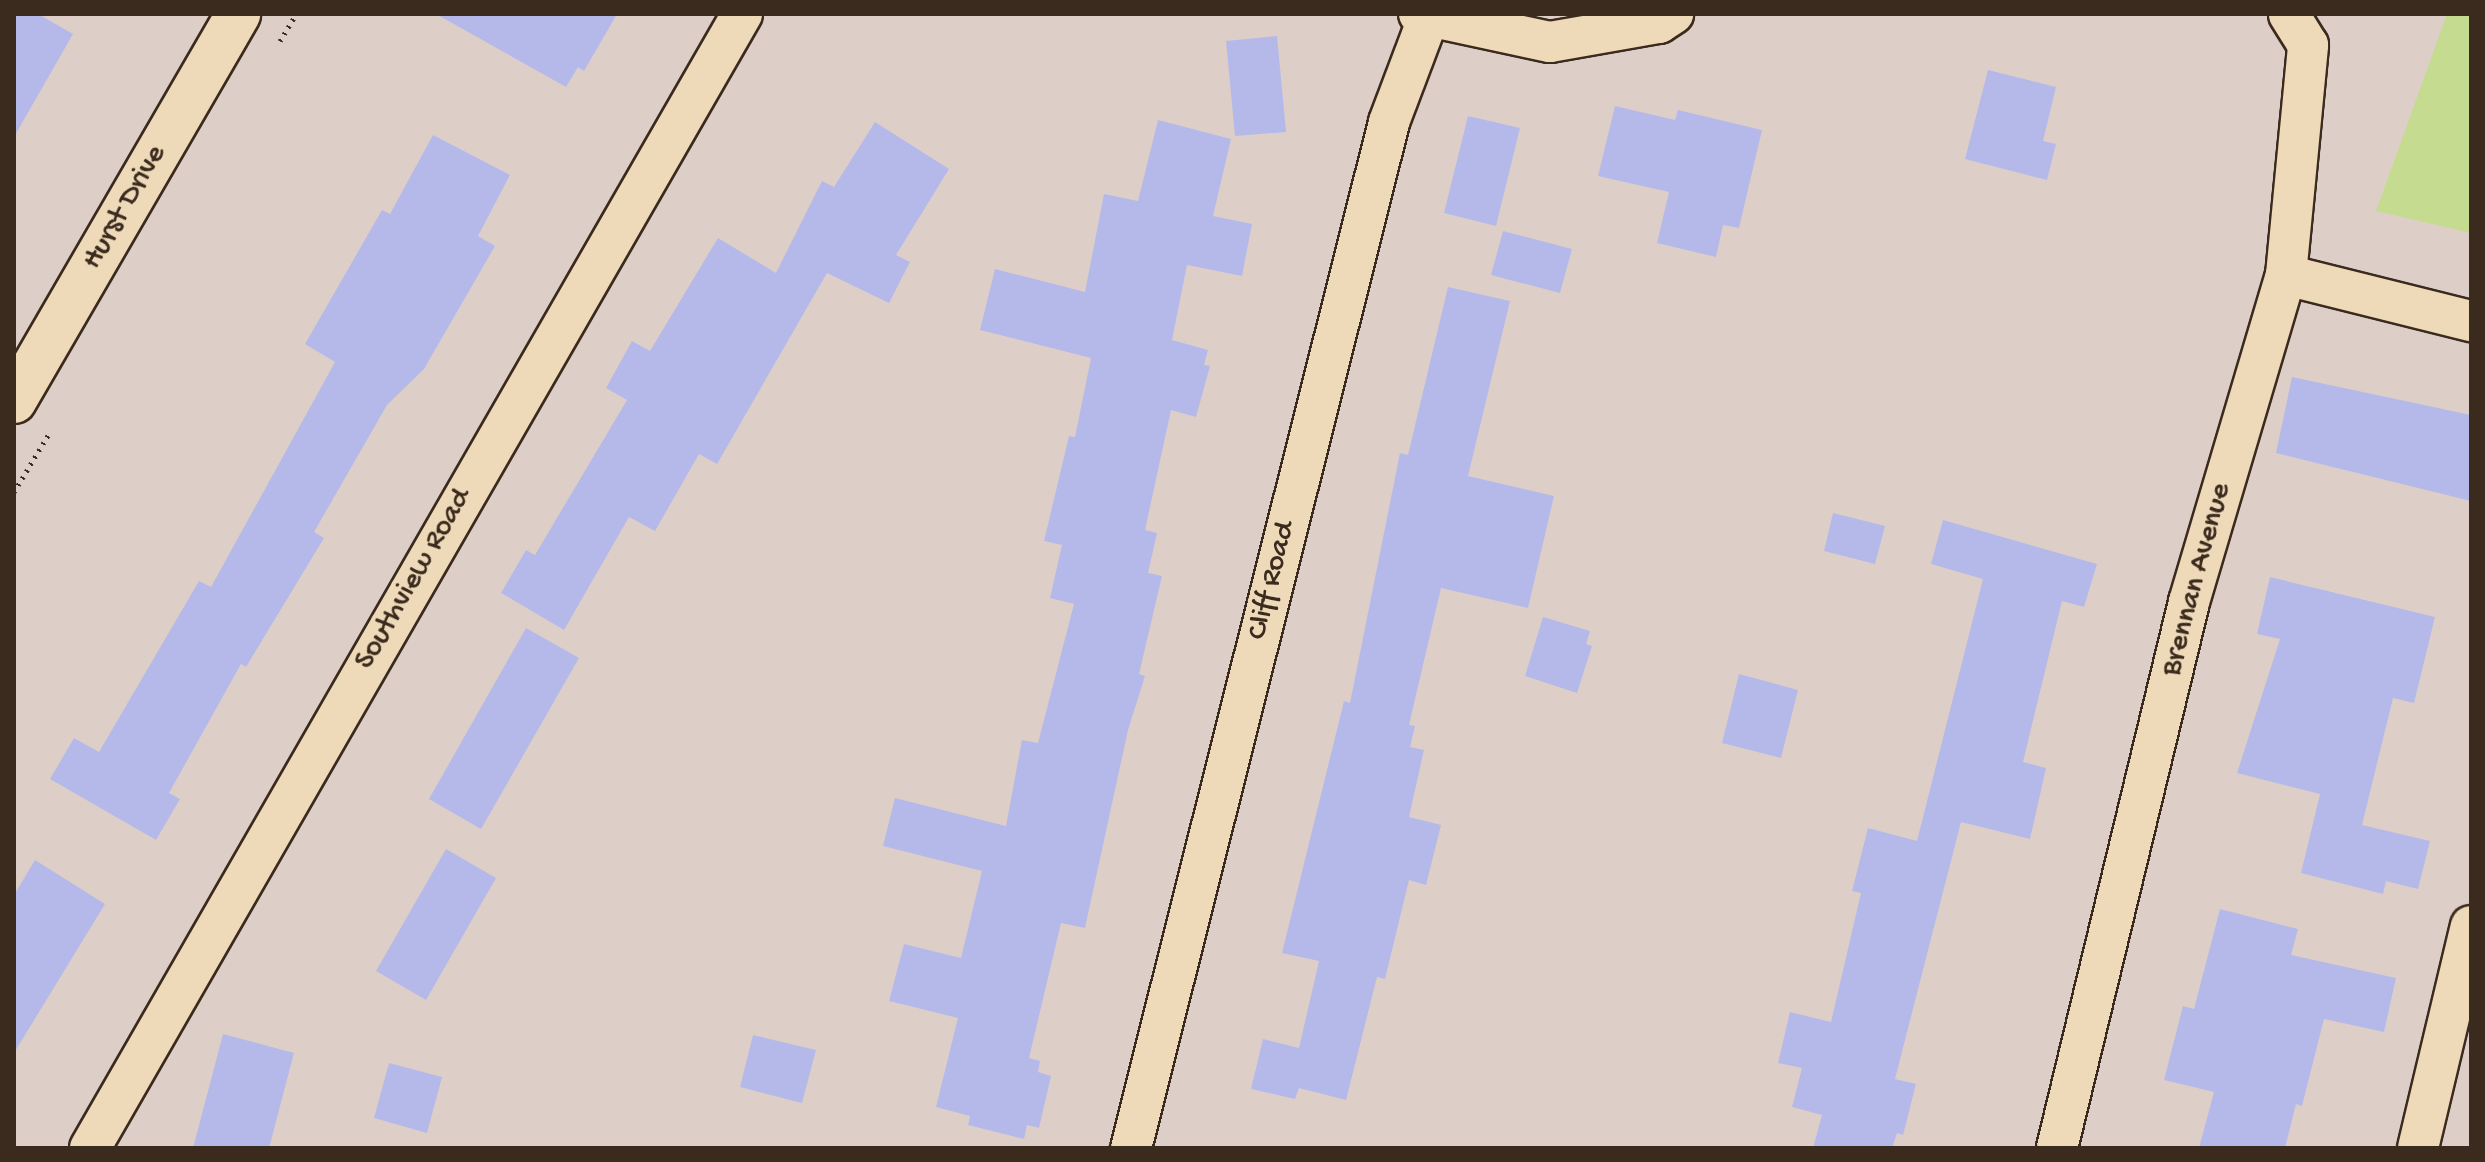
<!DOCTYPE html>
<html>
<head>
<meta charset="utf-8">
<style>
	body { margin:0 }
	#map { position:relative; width:2485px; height:1162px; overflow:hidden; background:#ddcfc7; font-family:"Gochi Hand",sans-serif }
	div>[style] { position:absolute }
	.green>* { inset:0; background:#c5db90 }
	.building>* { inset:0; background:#b5b9ea }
	.path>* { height:5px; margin-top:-2.5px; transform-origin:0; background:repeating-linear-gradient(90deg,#3b2a1e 0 2px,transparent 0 8px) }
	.roads { filter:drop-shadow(2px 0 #3b2a1e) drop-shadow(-2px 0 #3b2a1e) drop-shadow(0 2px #3b2a1e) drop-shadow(0 -2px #3b2a1e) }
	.minor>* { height:40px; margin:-20px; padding:0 20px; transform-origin:20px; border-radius:20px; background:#eed9b8 }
	.tertiary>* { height:44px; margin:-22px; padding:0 22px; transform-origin:22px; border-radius:22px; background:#eed9b8 }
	span { translate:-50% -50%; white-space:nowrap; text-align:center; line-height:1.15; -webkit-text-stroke:8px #eed9b8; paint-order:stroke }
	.street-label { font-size:30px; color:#3b2a1e }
	.frame { position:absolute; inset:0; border:16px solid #3b2a1e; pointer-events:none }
</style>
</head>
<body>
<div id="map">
	<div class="green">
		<div style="clip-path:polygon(2447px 14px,2471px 14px,2471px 233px,2376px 211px)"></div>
	</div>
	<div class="building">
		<div style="clip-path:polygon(14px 14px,38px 14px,73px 34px,14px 137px)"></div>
		<div style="clip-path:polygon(436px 14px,617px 14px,584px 71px,578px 67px,566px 87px)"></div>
		<div style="clip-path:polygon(1277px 36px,1286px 132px,1235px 136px,1226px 41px)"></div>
		<div style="clip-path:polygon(1988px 70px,2056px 87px,2043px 141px,2056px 144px,2047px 180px,1965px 159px)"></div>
		<div style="clip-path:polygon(1615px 106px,1675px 120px,1678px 110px,1762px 130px,1739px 228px,1723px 225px,1716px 257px,1657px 243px,1669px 192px,1598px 176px)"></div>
		<div style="clip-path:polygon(1468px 116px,1520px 128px,1496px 226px,1444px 213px)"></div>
		<div style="clip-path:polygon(1158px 120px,1231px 139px,1213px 216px,1252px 224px,1242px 276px,1187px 265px,1172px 340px,1208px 350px,1204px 365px,1210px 366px,1196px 417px,1171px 410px,1145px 530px,1157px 533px,1148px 573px,1162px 576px,1139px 674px,1145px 676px,1128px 730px,1085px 928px,1061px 923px,1029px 1058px,1040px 1061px,1038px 1072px,1051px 1076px,1039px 1128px,1027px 1125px,1024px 1139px,968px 1125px,970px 1116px,936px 1107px,958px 1018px,889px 1001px,904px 944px,961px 958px,982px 871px,883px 846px,895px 798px,1006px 826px,1022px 740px,1038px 743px,1074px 604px,1050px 598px,1062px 545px,1044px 541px,1069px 436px,1075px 437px,1091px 358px,980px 330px,995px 269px,1085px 292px,1104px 194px,1138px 201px)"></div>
		<div style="clip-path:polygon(875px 122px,949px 169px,896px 255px,910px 262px,889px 303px,827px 273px,717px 464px,699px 454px,655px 531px,629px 517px,564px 630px,501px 593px,526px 550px,535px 555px,627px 400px,606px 388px,632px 341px,650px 351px,718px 238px,776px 273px,822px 181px,834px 187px)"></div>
		<div style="clip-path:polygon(433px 135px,510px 175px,478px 236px,495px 246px,424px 369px,387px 405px,314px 532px,324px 538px,246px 667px,241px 664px,169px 793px,180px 799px,156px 840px,50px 779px,74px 738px,99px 752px,199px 581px,211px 587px,335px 362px,305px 344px,382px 210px,390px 214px)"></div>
		<div style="clip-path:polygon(1503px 231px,1572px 249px,1560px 293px,1491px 275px)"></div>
		<div style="clip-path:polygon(1448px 287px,1510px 301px,1468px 476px,1554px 496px,1528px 608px,1441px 588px,1409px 725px,1415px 726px,1410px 747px,1424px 750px,1409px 817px,1441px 825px,1426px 885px,1409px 880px,1385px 979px,1377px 977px,1346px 1100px,1299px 1088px,1295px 1099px,1251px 1089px,1263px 1039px,1299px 1048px,1319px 961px,1282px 953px,1344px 701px,1350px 703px,1400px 453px,1408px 455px)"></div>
		<div style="clip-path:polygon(2292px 377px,2471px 415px,2471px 501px,2276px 453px)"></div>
		<div style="clip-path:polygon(1833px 513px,1885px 526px,1875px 564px,1824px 551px)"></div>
		<div style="clip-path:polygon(1943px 520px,2097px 564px,2084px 607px,2062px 601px,2023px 762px,2046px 768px,2030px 839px,1961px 822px,1895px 1079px,1916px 1084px,1903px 1135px,1897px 1133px,1892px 1148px,1813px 1148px,1822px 1115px,1792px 1107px,1802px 1068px,1778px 1063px,1790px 1012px,1831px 1022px,1861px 893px,1852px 891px,1868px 828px,1917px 841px,1983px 579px,1931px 564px)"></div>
		<div style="clip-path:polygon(2270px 577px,2435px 617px,2414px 703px,2393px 698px,2362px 825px,2430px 841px,2418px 889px,2386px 881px,2383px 894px,2301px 873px,2320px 794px,2237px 773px,2280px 639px,2257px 634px)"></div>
		<div style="clip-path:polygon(1543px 617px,1590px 631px,1586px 644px,1592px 646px,1577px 693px,1525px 676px)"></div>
		<div style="clip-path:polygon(526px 628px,579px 658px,481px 829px,429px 799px)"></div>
		<div style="clip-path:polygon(1739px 674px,1798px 690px,1781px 758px,1722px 743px)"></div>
		<div style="clip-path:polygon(446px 849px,496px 878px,426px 1000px,376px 971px)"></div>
		<div style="clip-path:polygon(35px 860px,105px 904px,14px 1053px,14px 895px)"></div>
		<div style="clip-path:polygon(2220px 909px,2298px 929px,2291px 955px,2396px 978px,2384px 1032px,2324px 1019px,2302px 1106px,2296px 1104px,2285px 1148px,2199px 1148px,2214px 1092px,2164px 1080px,2183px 1006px,2194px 1009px)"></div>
		<div style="clip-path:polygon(223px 1034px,294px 1053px,269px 1148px,193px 1148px)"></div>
		<div style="clip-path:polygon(753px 1035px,816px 1050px,802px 1103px,740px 1087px)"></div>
		<div style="clip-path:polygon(389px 1063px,442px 1077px,427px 1133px,374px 1118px)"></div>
	</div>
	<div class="path">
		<div style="left:280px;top:41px;width:31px;rotate:-59deg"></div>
		<div style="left:14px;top:492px;width:70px;rotate:-59deg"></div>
	</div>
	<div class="roads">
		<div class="minor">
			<div style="left:1419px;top:14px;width:134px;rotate:12.1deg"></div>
			<div style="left:1550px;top:42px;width:111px;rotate:-9.9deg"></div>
			<div style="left:1659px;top:23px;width:17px;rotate:-33deg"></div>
			<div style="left:2286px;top:275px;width:191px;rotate:14deg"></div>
			<div style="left:90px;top:1148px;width:1308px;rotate:-60.1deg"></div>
			<div style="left:1131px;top:1148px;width:1058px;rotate:-75.88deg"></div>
			<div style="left:1389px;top:122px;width:110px;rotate:-69.3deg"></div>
			<div style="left:2057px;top:1148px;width:562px;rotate:-76.41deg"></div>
			<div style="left:2189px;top:602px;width:341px;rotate:-73.5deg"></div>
			<div style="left:2286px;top:275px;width:231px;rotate:-84.5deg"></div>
			<div style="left:2308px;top:45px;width:36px;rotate:-122deg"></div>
			<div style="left:2418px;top:1148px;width:228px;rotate:-76.6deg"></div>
		</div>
		<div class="tertiary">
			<div style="left:14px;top:401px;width:447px;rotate:-59.9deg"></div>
		</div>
	</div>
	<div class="street-label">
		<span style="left:126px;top:208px;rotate:-60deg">Hurst Drive</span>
		<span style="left:415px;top:580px;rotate:-60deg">Southview Road</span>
		<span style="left:2198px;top:580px;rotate:-75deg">Brennan Avenue</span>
		<span style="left:1273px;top:581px;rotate:-76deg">Cliff Road</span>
	</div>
	<div class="frame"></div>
</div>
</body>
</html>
